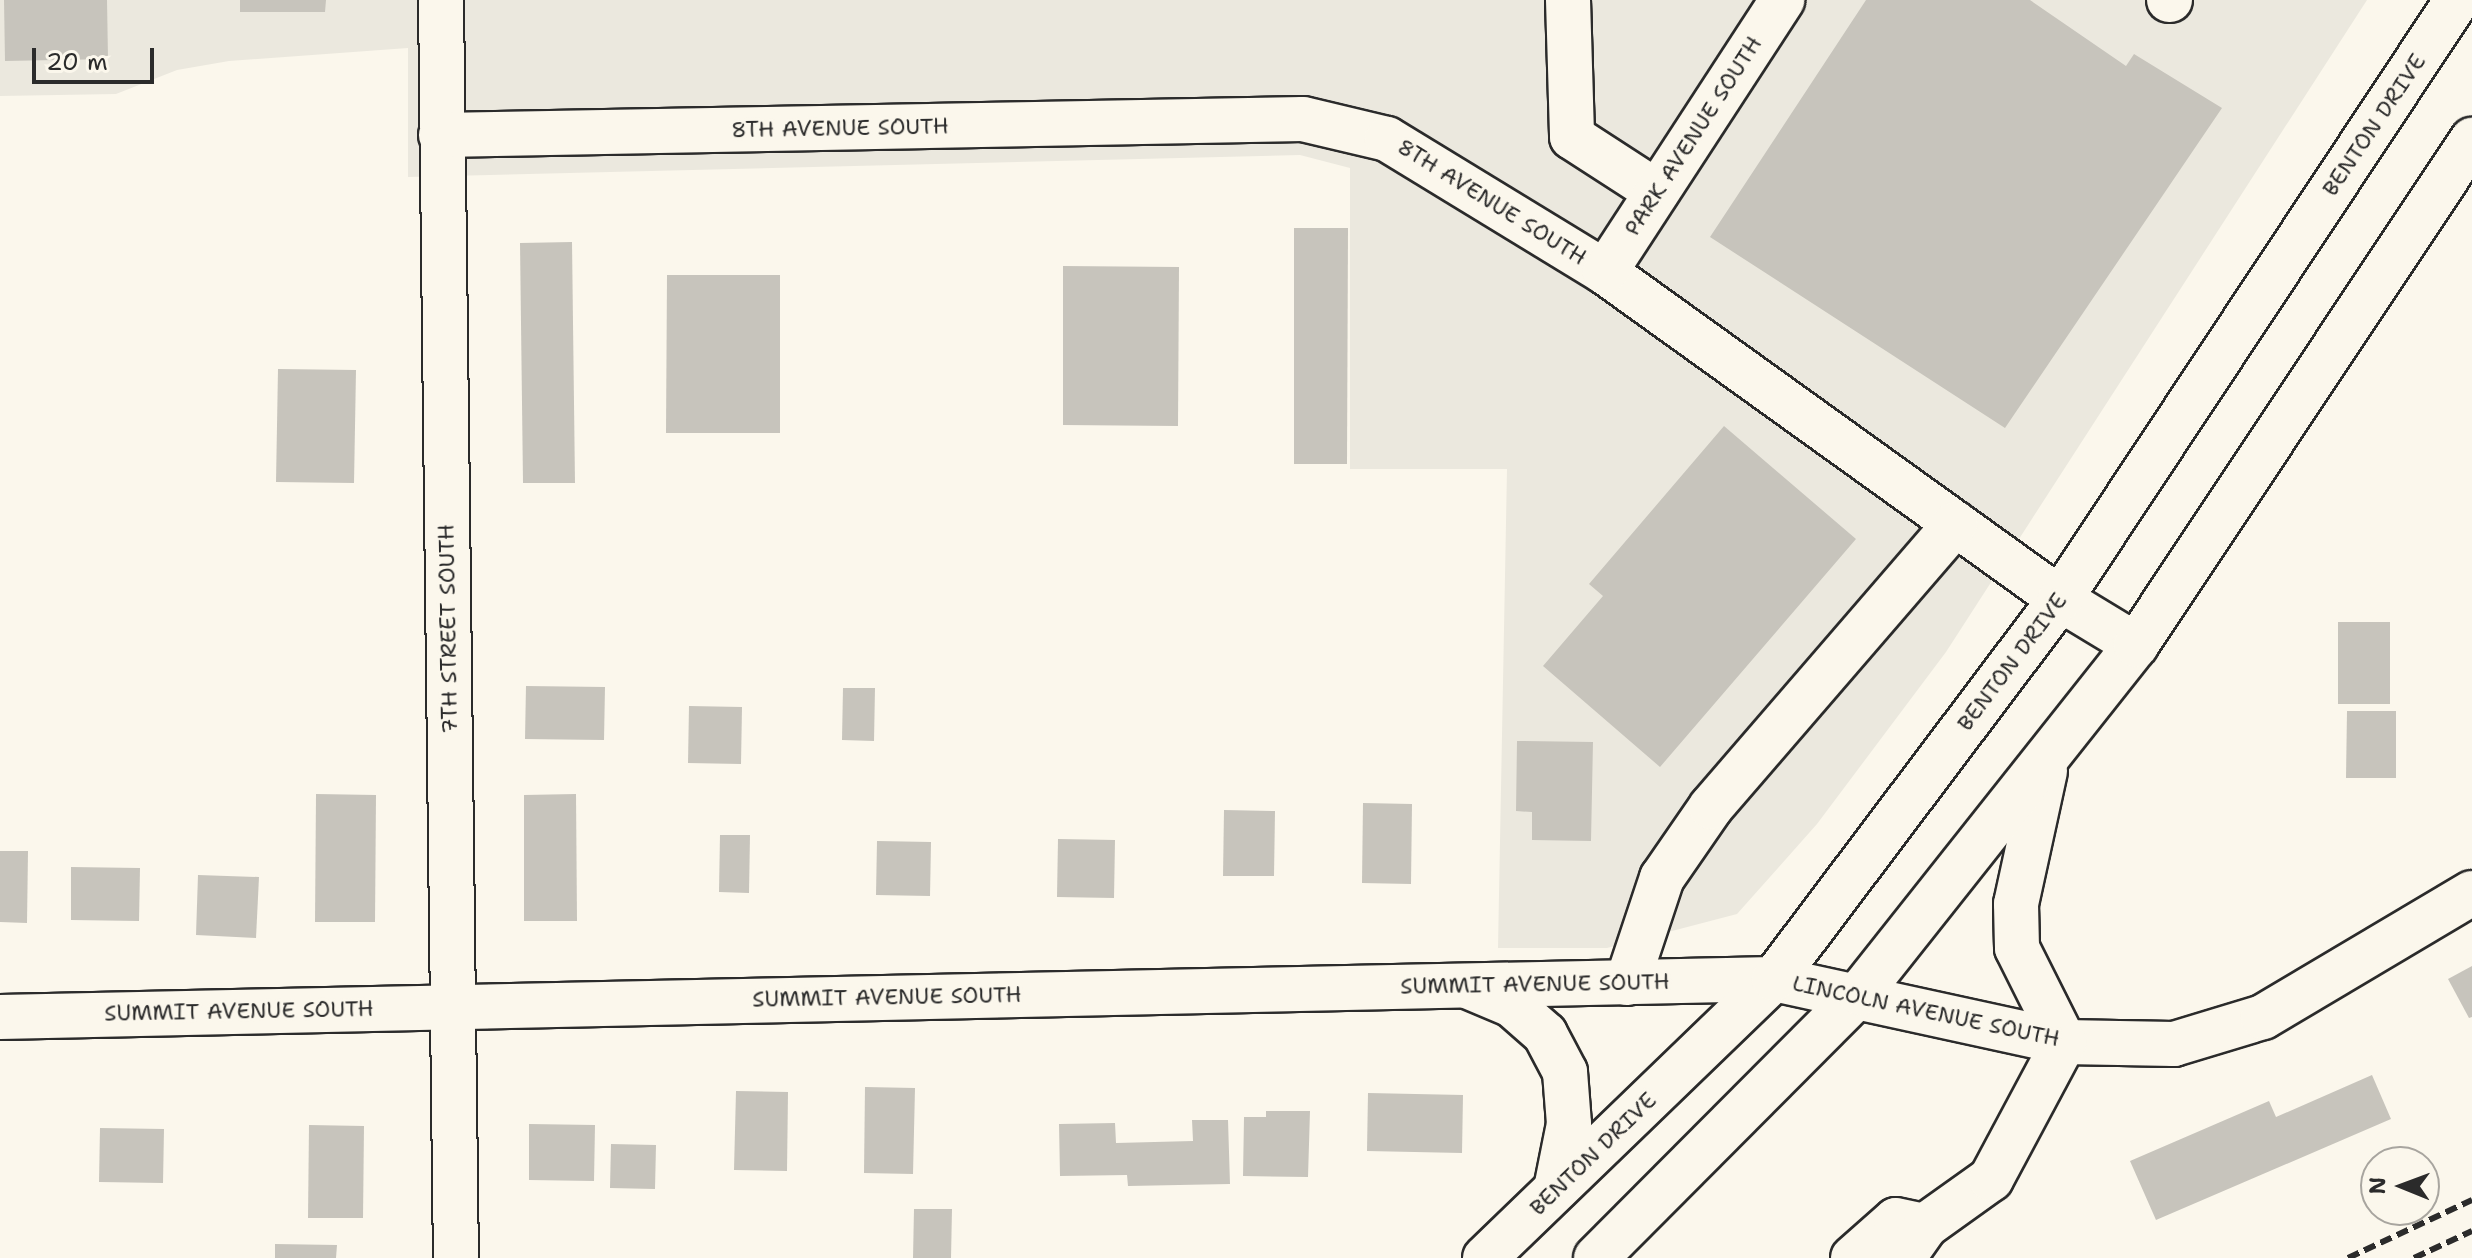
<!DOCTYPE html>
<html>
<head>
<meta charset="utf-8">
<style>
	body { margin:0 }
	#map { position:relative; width:2472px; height:1258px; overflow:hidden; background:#fbf7ec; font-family:"Shantell Sans",sans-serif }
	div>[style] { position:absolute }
	.built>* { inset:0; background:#ebe8de }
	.building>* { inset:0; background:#c7c4bc }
	.roads { filter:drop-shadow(2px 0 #2b2b2b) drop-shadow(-2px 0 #2b2b2b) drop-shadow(0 2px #2b2b2b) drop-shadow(0 -2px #2b2b2b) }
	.minor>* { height:44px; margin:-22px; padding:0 22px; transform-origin:22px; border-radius:22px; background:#fbf7ec }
	.major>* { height:44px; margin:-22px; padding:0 22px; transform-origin:22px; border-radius:22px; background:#fbf7ec }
	.rail>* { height:6px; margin-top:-3px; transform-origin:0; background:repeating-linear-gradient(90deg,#2b2b2b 0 12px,transparent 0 18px) }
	span { translate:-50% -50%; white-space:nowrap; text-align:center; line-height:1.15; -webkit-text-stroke:6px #fbf7ec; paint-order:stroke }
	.street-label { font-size:22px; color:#2b2b2b }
	.north { position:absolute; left:2360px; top:1146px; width:80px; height:80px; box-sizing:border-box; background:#fbf7ec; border:2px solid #a8a59f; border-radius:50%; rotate:271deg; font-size:22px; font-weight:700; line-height:32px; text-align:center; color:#2b2b2b }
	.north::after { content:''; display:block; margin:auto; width:28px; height:36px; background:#2b2b2b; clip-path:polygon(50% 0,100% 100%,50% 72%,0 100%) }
	.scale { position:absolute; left:32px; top:48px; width:122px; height:36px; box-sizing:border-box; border:4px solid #2b2b2b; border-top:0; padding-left:10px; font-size:24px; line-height:28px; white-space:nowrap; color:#2b2b2b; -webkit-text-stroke:6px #fbf7ec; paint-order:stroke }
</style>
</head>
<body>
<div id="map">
	<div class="built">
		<div style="clip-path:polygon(0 0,2367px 0,1946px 652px,1817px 824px,1737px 914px,1607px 948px,1498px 948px,1507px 469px,1350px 469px,1350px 168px,1300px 155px,408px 177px,408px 48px,229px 61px,177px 70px,116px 94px,0 96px)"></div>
	</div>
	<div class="building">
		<div style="clip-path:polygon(4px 0,107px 0,108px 59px,5px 61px)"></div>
		<div style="clip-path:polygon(240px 0,326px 0,325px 12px,240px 12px)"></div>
		<div style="clip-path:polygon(1866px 0,2030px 0,2126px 66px,2134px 54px,2222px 108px,2005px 428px,1710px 237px)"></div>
		<div style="clip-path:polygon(1294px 228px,1348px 228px,1347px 464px,1294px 464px)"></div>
		<div style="clip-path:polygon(572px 242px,575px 483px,523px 483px,520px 243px)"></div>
		<div style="clip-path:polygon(1063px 266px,1179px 267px,1178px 426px,1063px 425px)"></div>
		<div style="clip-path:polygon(667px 275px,780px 275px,780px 433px,666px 433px)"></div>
		<div style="clip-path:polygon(278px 369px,356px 370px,354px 483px,276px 482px)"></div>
		<div style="clip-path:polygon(1724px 426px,1856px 539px,1660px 767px,1543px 666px,1603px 596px,1589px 584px)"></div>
		<div style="clip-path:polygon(2338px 622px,2390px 622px,2390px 704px,2338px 704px)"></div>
		<div style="clip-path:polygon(526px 686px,605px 687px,604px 740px,525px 739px)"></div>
		<div style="clip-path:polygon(843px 688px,875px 688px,874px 741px,842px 740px)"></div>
		<div style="clip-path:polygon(689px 706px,742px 707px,741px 764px,688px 763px)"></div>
		<div style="clip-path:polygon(2347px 711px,2396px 711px,2396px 778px,2346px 778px)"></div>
		<div style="clip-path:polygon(1517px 741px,1593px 742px,1591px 841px,1532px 840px,1532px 812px,1516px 811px)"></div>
		<div style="clip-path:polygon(316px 794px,376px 795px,375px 922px,315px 922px)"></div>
		<div style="clip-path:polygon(576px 794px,577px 921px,524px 921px,524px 795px)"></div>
		<div style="clip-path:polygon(1363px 803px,1412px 804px,1411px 884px,1362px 883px)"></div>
		<div style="clip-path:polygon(1224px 810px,1275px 811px,1274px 876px,1223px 876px)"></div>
		<div style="clip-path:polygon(720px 835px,750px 835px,749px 893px,719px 892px)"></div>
		<div style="clip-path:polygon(1058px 839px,1115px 840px,1114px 898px,1057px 897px)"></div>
		<div style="clip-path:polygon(877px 841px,931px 842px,930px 896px,876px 895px)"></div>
		<div style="clip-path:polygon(0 851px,28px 851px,27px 923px,0 922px)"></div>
		<div style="clip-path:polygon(71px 867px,140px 868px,139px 921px,71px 920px)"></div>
		<div style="clip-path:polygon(198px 875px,259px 877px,256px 938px,196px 935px)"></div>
		<div style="clip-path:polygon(2472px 966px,2472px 1017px,2469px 1018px,2448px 979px)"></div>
		<div style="clip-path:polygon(2372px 1075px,2391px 1119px,2156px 1220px,2130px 1161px,2269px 1101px,2276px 1117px)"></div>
		<div style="clip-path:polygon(865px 1087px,915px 1088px,913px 1174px,864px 1173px)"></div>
		<div style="clip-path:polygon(736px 1091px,788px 1092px,787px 1171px,734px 1170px)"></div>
		<div style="clip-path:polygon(1368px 1093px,1463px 1095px,1462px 1153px,1367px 1151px)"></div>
		<div style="clip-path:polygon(1266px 1111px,1310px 1111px,1308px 1177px,1243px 1176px,1244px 1117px,1266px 1117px)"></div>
		<div style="clip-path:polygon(1192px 1120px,1228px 1120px,1230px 1184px,1128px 1186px,1127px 1175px,1060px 1176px,1059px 1124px,1115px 1123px,1116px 1143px,1193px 1141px)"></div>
		<div style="clip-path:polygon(529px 1124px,595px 1125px,594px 1181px,529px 1180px)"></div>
		<div style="clip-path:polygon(309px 1125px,364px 1126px,363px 1218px,308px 1218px)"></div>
		<div style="clip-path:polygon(100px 1128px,164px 1129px,163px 1183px,99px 1182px)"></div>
		<div style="clip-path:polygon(611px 1144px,656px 1145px,655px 1189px,610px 1188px)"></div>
		<div style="clip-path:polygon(914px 1209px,952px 1209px,951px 1258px,913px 1258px)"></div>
		<div style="clip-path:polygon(275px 1244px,337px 1245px,336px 1258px,275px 1258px)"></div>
	</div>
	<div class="roads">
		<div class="minor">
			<div style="left:441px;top:0;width:1258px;rotate:89.32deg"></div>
			<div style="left:1568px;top:0;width:137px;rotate:88.3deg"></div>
			<div style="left:1572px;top:137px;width:101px;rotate:32.9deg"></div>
			<div style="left:2169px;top:0;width:1px"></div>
			<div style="left:441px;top:135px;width:862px;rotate:-1.06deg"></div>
			<div style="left:1303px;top:119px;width:86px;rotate:13.4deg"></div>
			<div style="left:1387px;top:139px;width:255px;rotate:31.4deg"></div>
			<div style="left:1605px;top:272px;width:560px;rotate:35.7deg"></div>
			<div style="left:2060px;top:599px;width:89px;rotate:31.2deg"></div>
			<div style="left:1605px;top:272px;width:325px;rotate:-56.9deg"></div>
			<div style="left:1627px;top:983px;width:111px;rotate:-71.6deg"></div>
			<div style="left:1662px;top:878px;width:86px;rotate:-55.4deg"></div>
			<div style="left:1711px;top:807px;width:374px;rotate:-49.2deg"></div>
			<div style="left:0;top:1017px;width:1774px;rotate:-1.23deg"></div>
			<div style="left:1774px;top:979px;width:297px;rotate:12.3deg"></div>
			<div style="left:2064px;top:1042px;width:110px;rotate:1deg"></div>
			<div style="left:2174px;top:1044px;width:93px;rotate:-16.9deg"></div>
			<div style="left:2263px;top:1017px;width:243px;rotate:-30.7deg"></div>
			<div style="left:1853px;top:1258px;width:57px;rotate:-41.5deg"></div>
			<div style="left:1896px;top:1220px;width:30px;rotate:12deg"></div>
			<div style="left:1903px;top:1258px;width:39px;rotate:-55deg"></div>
			<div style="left:1925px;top:1226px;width:81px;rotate:-35.5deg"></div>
			<div style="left:1991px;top:1179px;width:155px;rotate:-61.9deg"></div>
		</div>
		<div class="major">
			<div style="left:2045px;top:771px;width:136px;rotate:102.3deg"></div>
			<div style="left:2016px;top:904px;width:44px;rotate:88.7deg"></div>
			<div style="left:2017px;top:948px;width:105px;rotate:63.4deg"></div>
			<div style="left:1467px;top:986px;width:49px;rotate:22.9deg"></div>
			<div style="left:1512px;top:1005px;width:44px;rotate:41.3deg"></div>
			<div style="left:1545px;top:1034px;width:43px;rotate:62.2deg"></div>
			<div style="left:1565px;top:1072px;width:52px;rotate:85.6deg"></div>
			<div style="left:1569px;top:1124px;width:66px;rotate:101.3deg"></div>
			<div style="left:1485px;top:1258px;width:402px;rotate:-44deg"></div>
			<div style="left:1774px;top:979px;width:476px;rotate:-53deg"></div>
			<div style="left:2060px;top:599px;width:719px;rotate:-56.46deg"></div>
			<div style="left:1596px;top:1258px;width:374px;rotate:-45.1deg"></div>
			<div style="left:1860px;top:993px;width:444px;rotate:-51.6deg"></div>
			<div style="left:2136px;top:645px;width:607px;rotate:-56.36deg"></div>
		</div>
	</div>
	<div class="rail">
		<div style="left:2348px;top:1258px;width:137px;rotate:-25.1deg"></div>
		<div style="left:2414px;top:1258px;width:64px;rotate:-25deg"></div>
	</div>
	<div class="street-label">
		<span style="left:2374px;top:125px;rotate:-56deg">BENTON DRIVE</span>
		<span style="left:840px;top:128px;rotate:-1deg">8TH AVENUE SOUTH</span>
		<span style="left:1693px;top:136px;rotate:-57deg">PARK AVENUE SOUTH</span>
		<span style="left:1492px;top:202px;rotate:32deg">8TH AVENUE SOUTH</span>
		<span style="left:448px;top:629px;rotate:-91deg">7TH STREET SOUTH</span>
		<span style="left:2012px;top:662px;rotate:-53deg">BENTON DRIVE</span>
		<span style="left:1535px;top:984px;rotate:-1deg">SUMMIT AVENUE SOUTH</span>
		<span style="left:887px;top:997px;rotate:-1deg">SUMMIT AVENUE SOUTH</span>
		<span style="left:239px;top:1011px;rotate:-1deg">SUMMIT AVENUE SOUTH</span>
		<span style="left:1926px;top:1011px;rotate:12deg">LINCOLN AVENUE SOUTH</span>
		<span style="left:1593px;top:1154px;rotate:-44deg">BENTON DRIVE</span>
	</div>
	<div class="north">N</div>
	<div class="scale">20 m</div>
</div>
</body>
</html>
